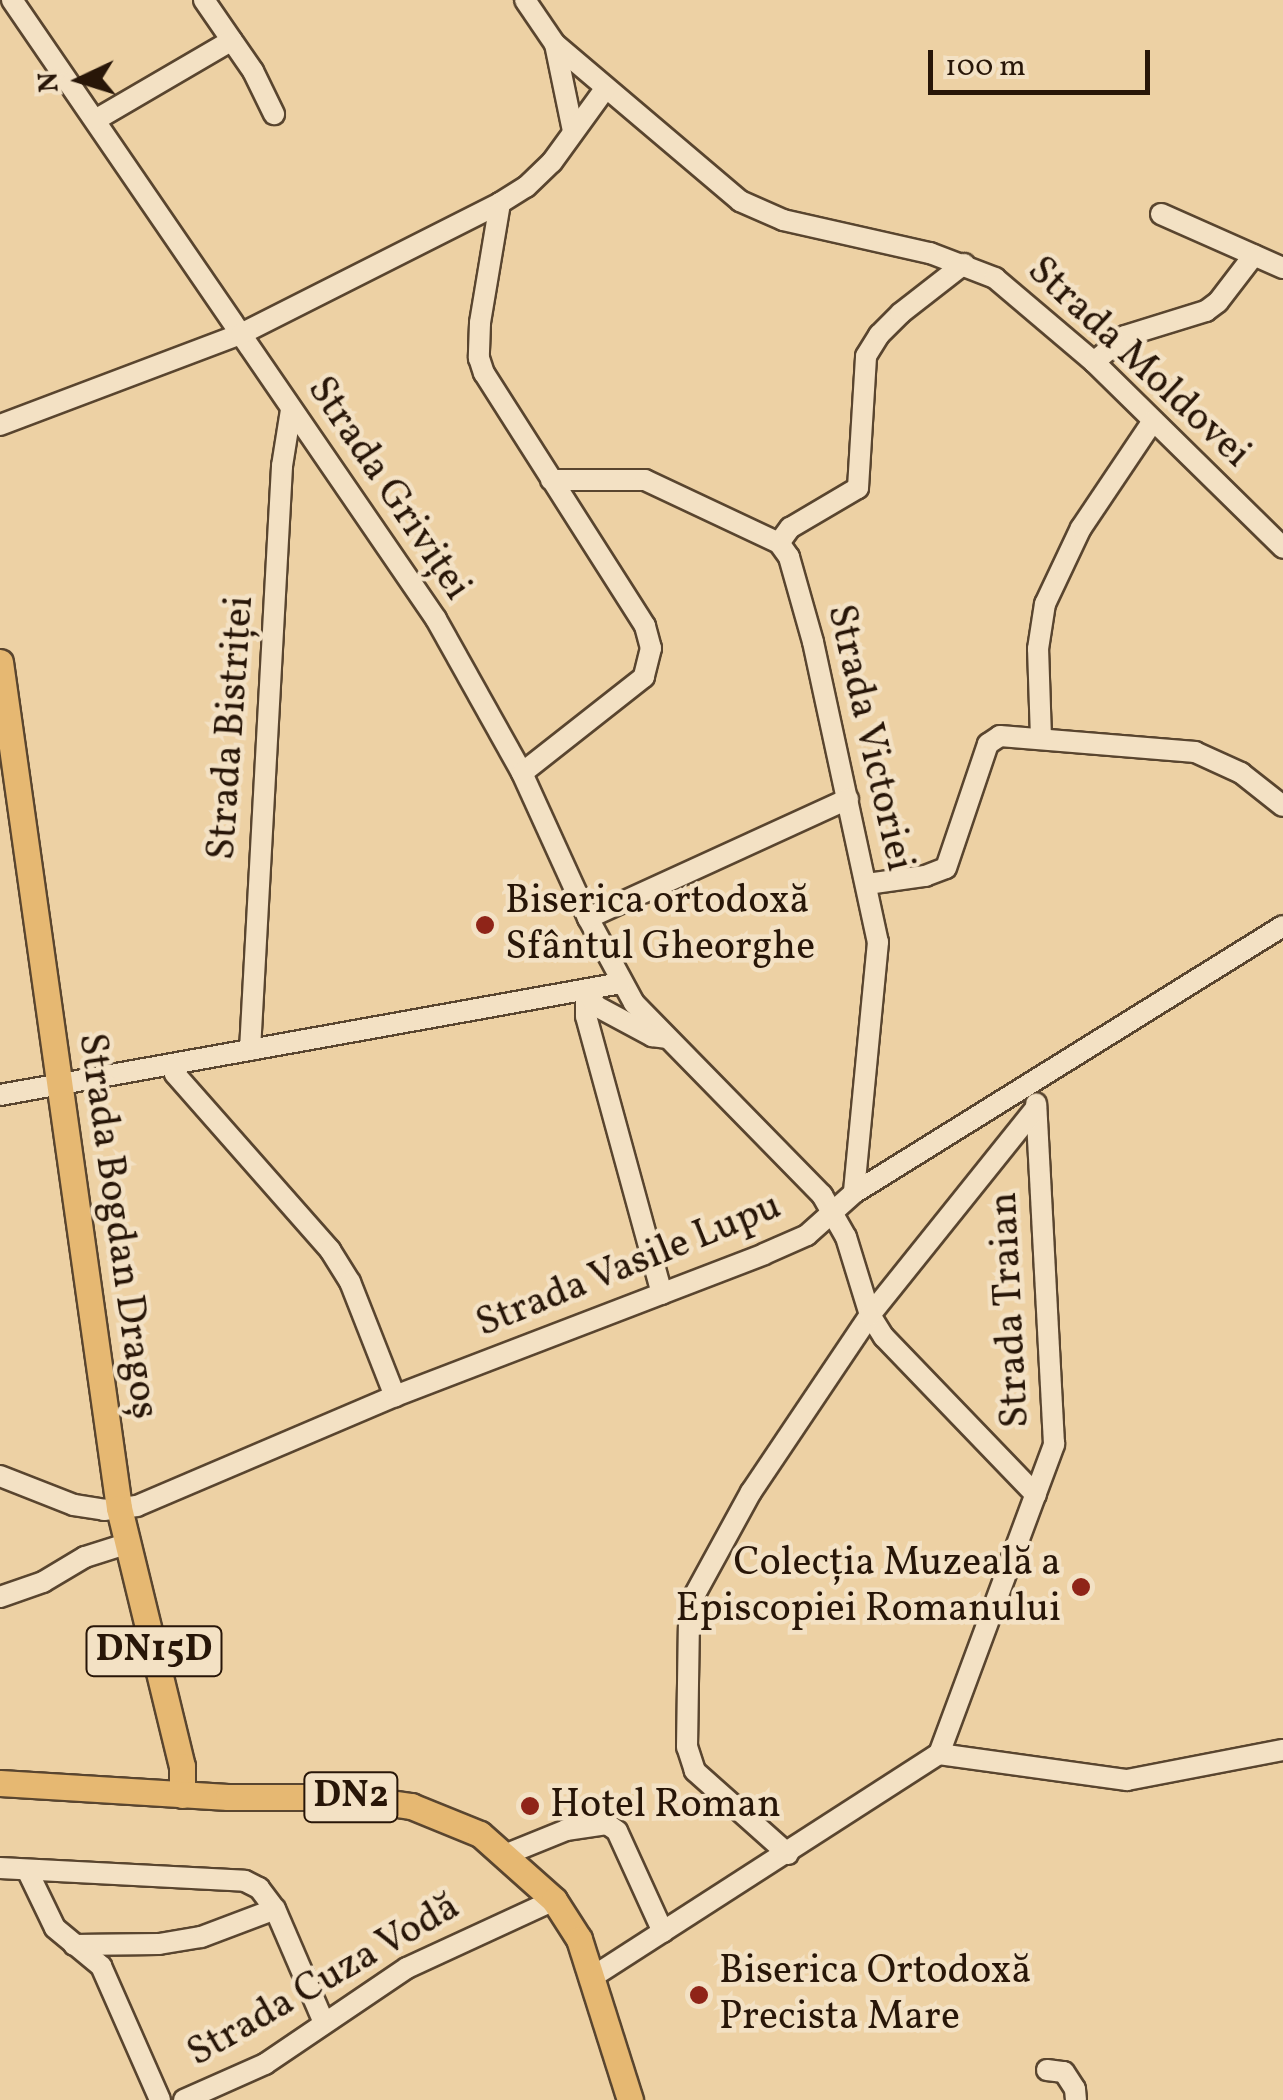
<!DOCTYPE html>
<html>
<head>
<meta charset="utf-8">
<style>
	body { margin:0 }
	#map { position:relative; width:1283px; height:2100px; overflow:hidden; background:#edd1a4; font-family:Vollkorn,serif }
	div>[style] { position:absolute }
	.roads { filter:drop-shadow(2px 0 #59452f) drop-shadow(-2px 0 #59452f) drop-shadow(0 2px #59452f) drop-shadow(0 -2px #59452f) }
	.minor>* { height:20px; margin:-10px; padding:0 10px; transform-origin:10px; border-radius:10px; background:#f3e1c4 }
	.major>* { height:25px; margin:-12.5px; padding:0 12.5px; transform-origin:12.5px; border-radius:12.5px; background:#e6b872 }
	.dots>* { width:28px; height:28px; translate:-50% -50%; box-sizing:border-box; border:5px solid #f3e1c4; border-radius:50% }
	span { translate:-50% -50%; white-space:nowrap; text-align:center; line-height:1.15; -webkit-text-stroke:9px #f3e1c4; paint-order:stroke }
	.shield-label span { padding:2px 8px; background:#f3e1c4; border:2px solid; border-radius:8px; -webkit-text-stroke-width:0 }
	.shield-label { font-size:38px; color:#281608; font-weight:700 }
	.street-label { font-size:40px; color:#281608 }
	.poi-label { font-size:40px; color:#281608 }
	.left { translate:0 -50%; text-align:left }
	.right { translate:-100% -50%; text-align:right }
	.north { position:absolute; left:30px; top:30px; width:100px; height:100px; -webkit-text-stroke:8px #f3e1c4; paint-order:stroke; rotate:266deg; font-size:28px; font-weight:700; line-height:40px; text-align:center; color:#281608 }
	.north::after { content:''; display:block; margin:auto; width:35px; height:45px; background:#281608; clip-path:polygon(50% 0,100% 100%,50% 72%,0 100%) }
	.scale { position:absolute; left:928px; top:50px; width:222px; height:45px; box-sizing:border-box; border:5px solid #281608; border-top:0; padding-left:12px; font-size:30px; line-height:35px; white-space:nowrap; color:#281608; -webkit-text-stroke:8px #f3e1c4; paint-order:stroke }
</style>
</head>
<body>
<div id="map">
	<div class="roads">
		<div class="minor">
			<div style="left:12px;top:0;width:750px;rotate:55.59deg"></div>
			<div style="left:436px;top:619px;width:176px;rotate:60.8deg"></div>
			<div style="left:522px;top:773px;width:159px;rotate:65.5deg"></div>
			<div style="left:588px;top:918px;width:97px;rotate:61.6deg"></div>
			<div style="left:634px;top:1003px;width:269px;rotate:45.6deg"></div>
			<div style="left:822px;top:1195px;width:48px;rotate:60.3deg"></div>
			<div style="left:846px;top:1237px;width:82px;rotate:72.9deg"></div>
			<div style="left:870px;top:1315px;width:26px;rotate:58deg"></div>
			<div style="left:884px;top:1337px;width:219px;rotate:46.1deg"></div>
			<div style="left:204px;top:0;width:86px;rotate:55.4deg"></div>
			<div style="left:253px;top:71px;width:48px;rotate:64deg"></div>
			<div style="left:525px;top:0;width:53px;rotate:55.7deg"></div>
			<div style="left:555px;top:44px;width:243px;rotate:40.3deg"></div>
			<div style="left:740px;top:201px;width:47px;rotate:23.8deg"></div>
			<div style="left:783px;top:220px;width:151px;rotate:12.7deg"></div>
			<div style="left:930px;top:253px;width:70px;rotate:21deg"></div>
			<div style="left:995px;top:278px;width:130px;rotate:40.3deg"></div>
			<div style="left:1094px;top:362px;width:265px;rotate:44.5deg"></div>
			<div style="left:555px;top:44px;width:89px;rotate:78.3deg"></div>
			<div style="left:97px;top:119px;width:156px;rotate:-30.3deg"></div>
			<div style="left:500px;top:203px;width:122px;rotate:99.5deg"></div>
			<div style="left:480px;top:323px;width:35px;rotate:92deg"></div>
			<div style="left:479px;top:358px;width:16px;rotate:72deg"></div>
			<div style="left:484px;top:373px;width:300px;rotate:57.5deg"></div>
			<div style="left:645px;top:626px;width:23px;rotate:75deg"></div>
			<div style="left:651px;top:648px;width:30px;rotate:104deg"></div>
			<div style="left:644px;top:677px;width:155px;rotate:141.8deg"></div>
			<div style="left:1161px;top:214px;width:133px;rotate:23.9deg"></div>
			<div style="left:1094px;top:362px;width:40px;rotate:-40deg"></div>
			<div style="left:1125px;top:336px;width:85px;rotate:-17.2deg"></div>
			<div style="left:1206px;top:311px;width:15px;rotate:-37deg"></div>
			<div style="left:1218px;top:302px;width:59px;rotate:-52.5deg"></div>
			<div style="left:0;top:425px;width:258px;rotate:-20.7deg"></div>
			<div style="left:241px;top:334px;width:290px;rotate:-26.8deg"></div>
			<div style="left:500px;top:203px;width:31px;rotate:-32deg"></div>
			<div style="left:526px;top:187px;width:36px;rotate:-44deg"></div>
			<div style="left:552px;top:162px;width:90px;rotate:-54deg"></div>
			<div style="left:551px;top:480px;width:94px"></div>
			<div style="left:645px;top:480px;width:148px;rotate:25.2deg"></div>
			<div style="left:779px;top:543px;width:17px;rotate:54deg"></div>
			<div style="left:789px;top:557px;width:88px;rotate:74.2deg"></div>
			<div style="left:813px;top:642px;width:307px;rotate:77.8deg"></div>
			<div style="left:878px;top:942px;width:252px;rotate:95.5deg"></div>
			<div style="left:779px;top:543px;width:19px;rotate:-54deg"></div>
			<div style="left:790px;top:528px;width:79px;rotate:-30.5deg"></div>
			<div style="left:858px;top:488px;width:132px;rotate:-86.5deg"></div>
			<div style="left:866px;top:356px;width:25px;rotate:-58deg"></div>
			<div style="left:879px;top:335px;width:31px;rotate:-45deg"></div>
			<div style="left:901px;top:313px;width:80px;rotate:-37.9deg"></div>
			<div style="left:1041px;top:738px;width:89px;rotate:-91.9deg"></div>
			<div style="left:1038px;top:649px;width:46px;rotate:-81.2deg"></div>
			<div style="left:1045px;top:604px;width:84px;rotate:-64.7deg"></div>
			<div style="left:1081px;top:528px;width:129px;rotate:-56.1deg"></div>
			<div style="left:867px;top:884px;width:59px;rotate:-7.9deg"></div>
			<div style="left:925px;top:876px;width:22px;rotate:-21deg"></div>
			<div style="left:946px;top:868px;width:131px;rotate:-71.3deg"></div>
			<div style="left:988px;top:744px;width:14px;rotate:-34deg"></div>
			<div style="left:1000px;top:736px;width:196px;rotate:4.7deg"></div>
			<div style="left:1195px;top:752px;width:51px;rotate:24.5deg"></div>
			<div style="left:1241px;top:773px;width:53px;rotate:38.2deg"></div>
			<div style="left:588px;top:918px;width:286px;rotate:-24.6deg"></div>
			<div style="left:586px;top:990px;width:26px;rotate:90deg"></div>
			<div style="left:586px;top:1016px;width:288px;rotate:74.7deg"></div>
			<div style="left:586px;top:990px;width:19px;rotate:58deg"></div>
			<div style="left:596px;top:1006px;width:64px;rotate:28.2deg"></div>
			<div style="left:652px;top:1036px;width:14px;rotate:8deg"></div>
			<div style="left:250px;top:1050px;width:585px;rotate:-86.86deg"></div>
			<div style="left:282px;top:466px;width:57px;rotate:-80.9deg"></div>
			<div style="left:173px;top:1064px;width:10px;rotate:79deg"></div>
			<div style="left:175px;top:1074px;width:235px;rotate:48.6deg"></div>
			<div style="left:330px;top:1250px;width:38px;rotate:58deg"></div>
			<div style="left:350px;top:1282px;width:123px;rotate:68.5deg"></div>
			<div style="left:0;top:1095px;width:631px;rotate:-10.22deg"></div>
			<div style="left:0;top:1476px;width:79px;rotate:21.4deg"></div>
			<div style="left:74px;top:1505px;width:30px;rotate:9deg"></div>
			<div style="left:104px;top:1510px;width:33px;rotate:-7deg"></div>
			<div style="left:137px;top:1506px;width:280px;rotate:-23.1deg"></div>
			<div style="left:395px;top:1396px;width:395px;rotate:-21deg"></div>
			<div style="left:764px;top:1254px;width:47px;rotate:-23.8deg"></div>
			<div style="left:807px;top:1235px;width:63px;rotate:-41.8deg"></div>
			<div style="left:854px;top:1193px;width:505px;rotate:-31.9deg"></div>
			<div style="left:0;top:1597px;width:46px;rotate:-19.2deg"></div>
			<div style="left:43px;top:1582px;width:49px;rotate:-30.8deg"></div>
			<div style="left:85px;top:1557px;width:43px;rotate:-17.6deg"></div>
			<div style="left:939px;top:1754px;width:331px;rotate:-69.6deg"></div>
			<div style="left:1054px;top:1444px;width:341px;rotate:-93deg"></div>
			<div style="left:507px;top:1854px;width:64px;rotate:-22.1deg"></div>
			<div style="left:566px;top:1830px;width:41px;rotate:-8.3deg"></div>
			<div style="left:607px;top:1824px;width:12px;rotate:35deg"></div>
			<div style="left:617px;top:1831px;width:111px;rotate:65.5deg"></div>
			<div style="left:788px;top:1854px;width:125px;rotate:-138.3deg"></div>
			<div style="left:695px;top:1771px;width:25px;rotate:-108deg"></div>
			<div style="left:687px;top:1747px;width:121px;rotate:-89.1deg"></div>
			<div style="left:689px;top:1626px;width:30px;rotate:-81deg"></div>
			<div style="left:694px;top:1596px;width:119px;rotate:-61.3deg"></div>
			<div style="left:751px;top:1492px;width:213px;rotate:-56.1deg"></div>
			<div style="left:870px;top:1315px;width:265px;rotate:-51.3deg"></div>
			<div style="left:0;top:1868px;width:245px;rotate:3deg"></div>
			<div style="left:245px;top:1881px;width:16px;rotate:27deg"></div>
			<div style="left:259px;top:1888px;width:26px;rotate:53deg"></div>
			<div style="left:275px;top:1909px;width:124px;rotate:66.7deg"></div>
			<div style="left:27px;top:1870px;width:64px;rotate:64.2deg"></div>
			<div style="left:55px;top:1928px;width:60px;rotate:39.6deg"></div>
			<div style="left:101px;top:1966px;width:146px;rotate:66.2deg"></div>
			<div style="left:74px;top:1945px;width:85px;rotate:-0.7deg"></div>
			<div style="left:159px;top:1944px;width:43px;rotate:-9.5deg"></div>
			<div style="left:201px;top:1937px;width:79px;rotate:-20.7deg"></div>
			<div style="left:594px;top:1976px;width:410px;rotate:-32.8deg"></div>
			<div style="left:939px;top:1754px;width:190px;rotate:7.9deg"></div>
			<div style="left:1127px;top:1780px;width:159px;rotate:-10.9deg"></div>
			<div style="left:1047px;top:2070px;width:17px;rotate:7deg"></div>
			<div style="left:1064px;top:2072px;width:20px;rotate:57deg"></div>
			<div style="left:1075px;top:2089px;width:11px;rotate:85deg"></div>
			<div style="left:184px;top:2100px;width:89px;rotate:-24deg"></div>
			<div style="left:265px;top:2064px;width:171px;rotate:-34.1deg"></div>
			<div style="left:407px;top:1968px;width:162px;rotate:-24.8deg"></div>
		</div>
		<div class="major">
			<div style="left:0;top:662px;width:854px;rotate:81.99deg"></div>
			<div style="left:119px;top:1508px;width:266px;rotate:76.3deg"></div>
			<div style="left:182px;top:1766px;width:29px;rotate:90deg"></div>
			<div style="left:0;top:1783px;width:228px;rotate:3.5deg"></div>
			<div style="left:228px;top:1797px;width:121px"></div>
			<div style="left:349px;top:1797px;width:63px;rotate:8.3deg"></div>
			<div style="left:411px;top:1806px;width:74px;rotate:22.1deg"></div>
			<div style="left:480px;top:1834px;width:99px;rotate:41.7deg"></div>
			<div style="left:554px;top:1900px;width:46px;rotate:57.3deg"></div>
			<div style="left:579px;top:1939px;width:169px;rotate:72.4deg"></div>
		</div>
	</div>
	<div class="dots">
		<div style="left:485px;top:925px;background:#8f2418"></div>
		<div style="left:1081px;top:1587px;background:#8f2418"></div>
		<div style="left:530px;top:1806px;background:#8f2418"></div>
		<div style="left:699px;top:1995px;background:#8f2418"></div>
	</div>
	<div class="shield-label">
		<span style="left:154px;top:1651px">DN15D</span>
		<span style="left:351px;top:1797px">DN2</span>
	</div>
	<div class="street-label">
		<span style="left:1138px;top:363px;rotate:43deg">Strada Moldovei</span>
		<span style="left:388px;top:489px;rotate:56deg">Strada Griviței</span>
		<span style="left:232px;top:728px;rotate:-86deg">Strada Bistriței</span>
		<span style="left:869px;top:738px;rotate:77deg">Strada Victoriei</span>
		<span style="left:117px;top:1226px;rotate:82deg">Strada Bogdan Dragoș</span>
		<span style="left:629px;top:1266px;rotate:-22deg">Strada Vasile Lupu</span>
		<span style="left:1011px;top:1310px;rotate:-93deg">Strada Traian</span>
		<span style="left:324px;top:1981px;rotate:-30deg">Strada Cuza Vodă</span>
	</div>
	<div class="poi-label">
		<span class="left" style="left:505px;top:925px">Biserica ortodoxă<br>Sfântul Gheorghe</span>
		<span class="right" style="left:1061px;top:1587px">Colecția Muzeală a<br>Episcopiei Romanului</span>
		<span class="left" style="left:550px;top:1806px">Hotel Roman</span>
		<span class="left" style="left:719px;top:1995px">Biserica Ortodoxă<br>Precista Mare</span>
	</div>
	<div class="north">N</div>
	<div class="scale">100 m</div>
</div>
</body>
</html>
